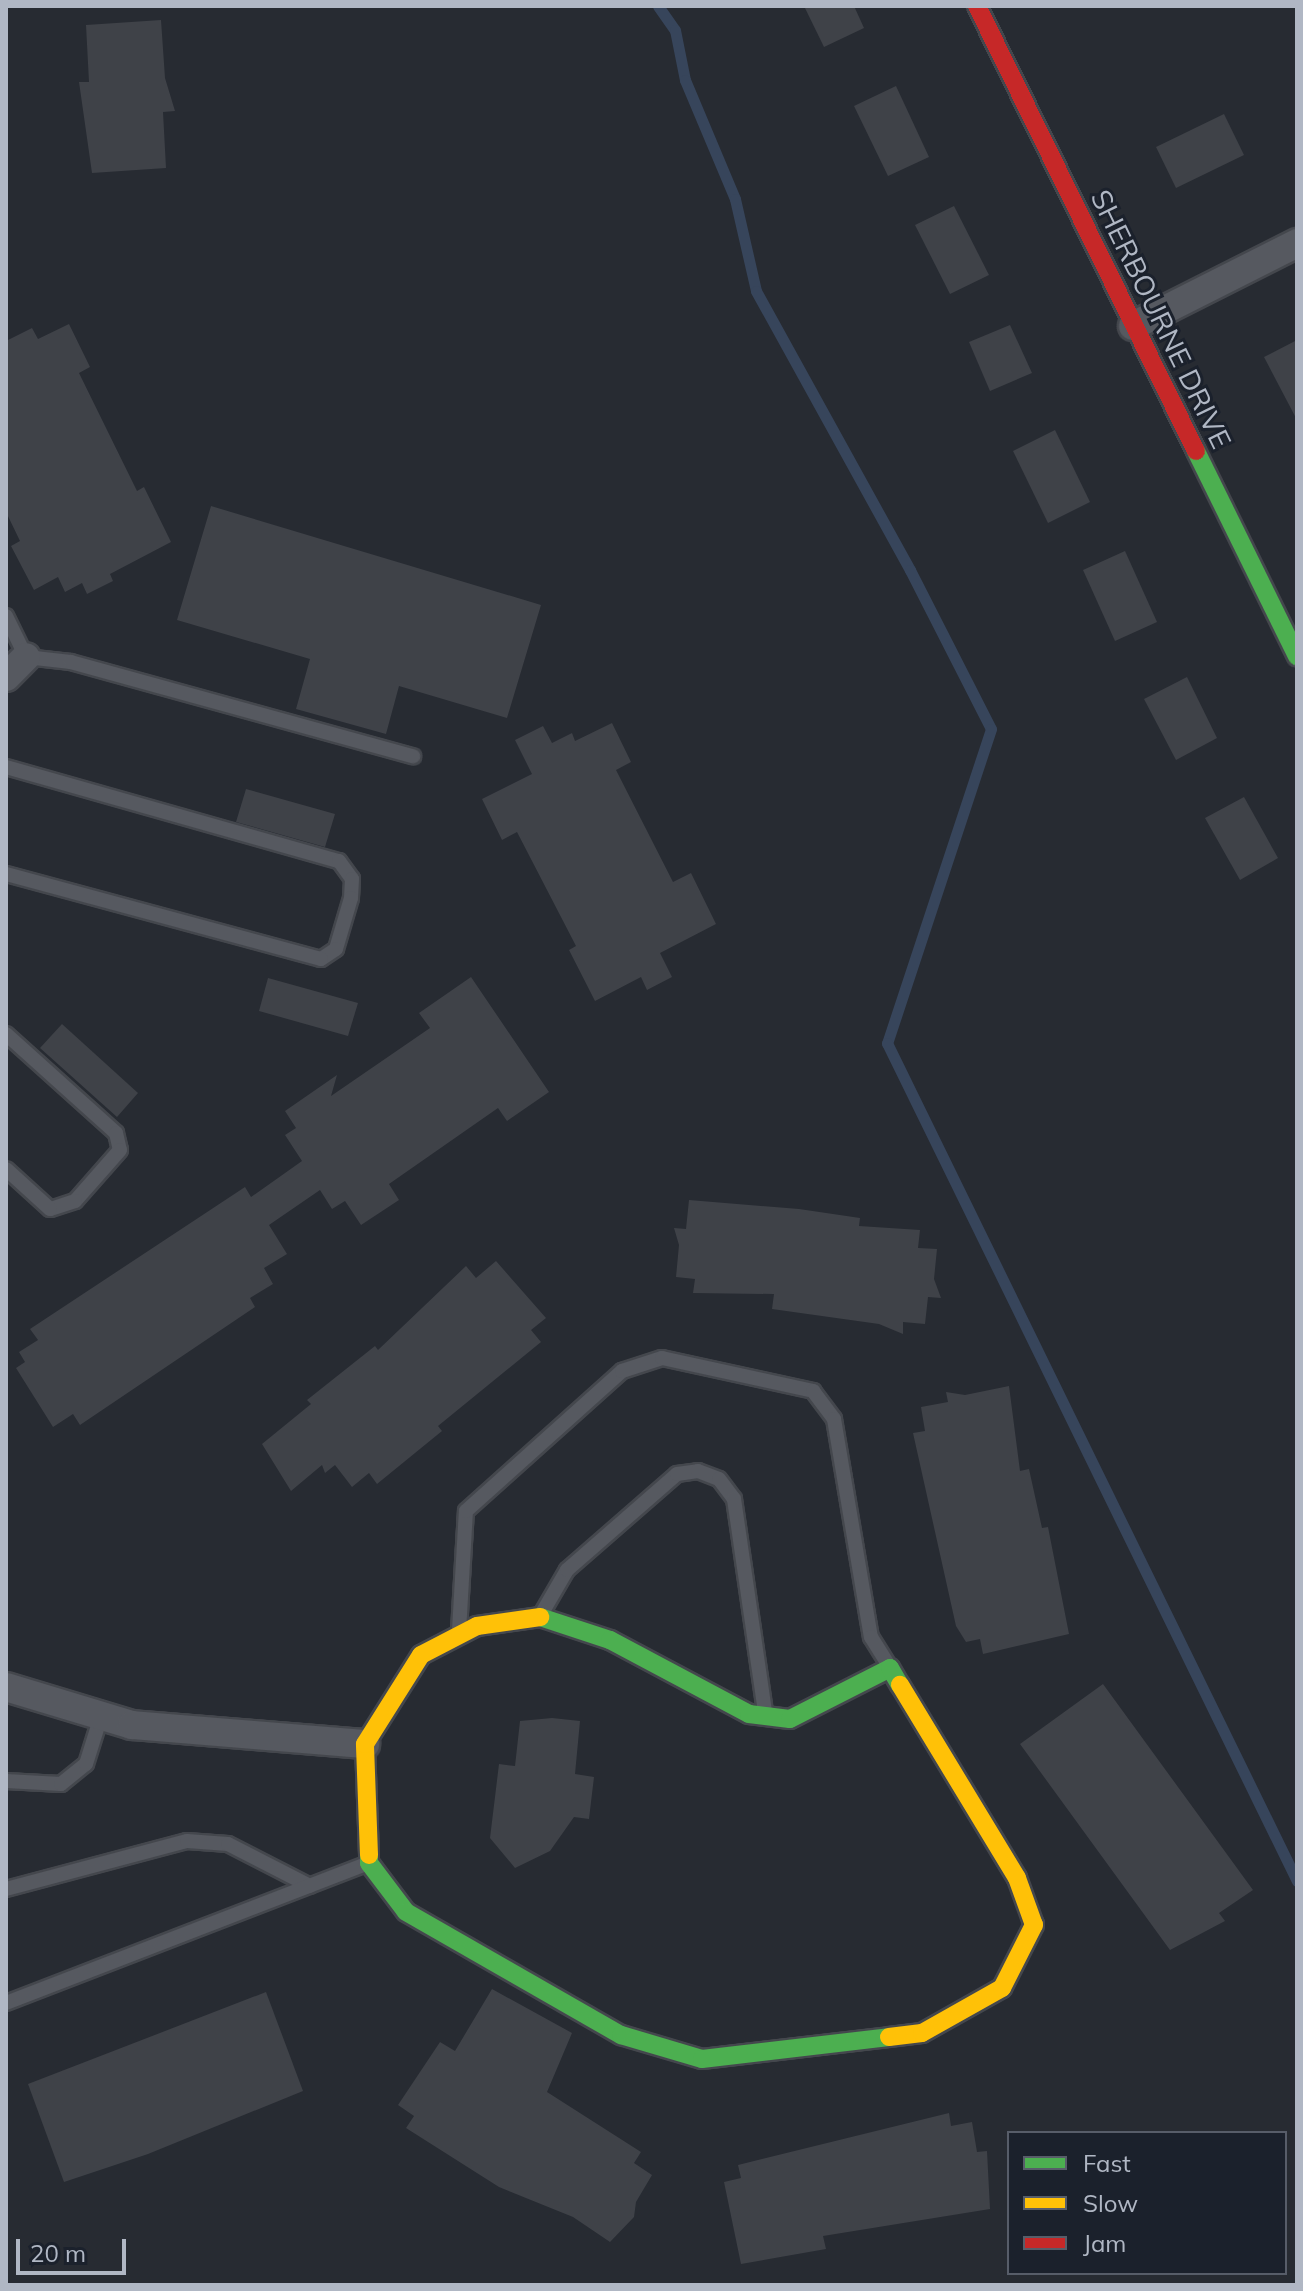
<!DOCTYPE html>
<html>
<head>
<meta charset="utf-8">
<style>
	body { margin:0 }
	#map { position:relative; width:1303px; height:2291px; overflow:hidden; background:#272b32; font-family:Mulish,sans-serif }
	div>[style] { position:absolute }
	.stream>* { height:11px; margin:-5.5px; padding:0 5.5px; transform-origin:5.5px; border-radius:5.5px; background:#37455b }
	.building>* { inset:0; background:#3f4248 }
	.roads { filter:drop-shadow(2px 0 #44474d) drop-shadow(-2px 0 #44474d) drop-shadow(0 2px #44474d) drop-shadow(0 -2px #44474d) }
	.lane>* { height:14px; margin:-7px; padding:0 7px; transform-origin:7px; border-radius:7px; background:#565960 }
	.street>* { height:28px; margin:-14px; padding:0 14px; transform-origin:14px; border-radius:14px; background:#565960 }
	.fast>* { height:18px; margin:-9px; padding:0 9px; transform-origin:9px; border-radius:9px; background:#4caf50 }
	.slow>* { height:18px; margin:-9px; padding:0 9px; transform-origin:9px; border-radius:9px; background:#ffc107 }
	.jam>* { height:18px; margin:-9px; padding:0 9px; transform-origin:9px; border-radius:9px; background:#c62828 }
	span { translate:-50% -50%; white-space:nowrap; text-align:center; line-height:1.15; -webkit-text-stroke:6px #1b212c; paint-order:stroke }
	.street-label { font-size:28px; color:#b0b7c4 }
	.frame { position:absolute; inset:0; border:8px solid #b0b7c4; pointer-events:none }
	.legend { position:absolute; left:1007px; top:2131px; width:280px; height:144px; box-sizing:border-box; background:#1b212c; border:2px solid #575d69; margin:0; padding:10px 14px; list-style:none; font-size:24px; color:#b0b7c4 }
	.legend li { display:flex; align-items:center; gap:16px; height:40px }
	.legend b { width:40px; border:2px solid #575d69 }
	.scale { position:absolute; left:16px; top:2239px; width:110px; height:36px; box-sizing:border-box; border:4px solid #b0b7c4; border-top:0; padding-left:10px; font-size:24px; line-height:28px; white-space:nowrap; color:#b0b7c4; -webkit-text-stroke:6px #1b212c; paint-order:stroke }
</style>
</head>
<body>
<div id="map">
	<div class="stream">
		<div style="left:658px;top:6px;width:29px;rotate:55deg"></div>
		<div style="left:675px;top:30px;width:51px;rotate:78.7deg"></div>
		<div style="left:685px;top:80px;width:129px;rotate:67.2deg"></div>
		<div style="left:735px;top:199px;width:94px;rotate:77.1deg"></div>
		<div style="left:756px;top:291px;width:319px;rotate:61.1deg"></div>
		<div style="left:910px;top:570px;width:178px;rotate:63deg"></div>
		<div style="left:991px;top:729px;width:331px;rotate:108.3deg"></div>
		<div style="left:887px;top:1043px;width:933px;rotate:63.93deg"></div>
	</div>
	<div class="building">
		<div style="clip-path:polygon(804px 6px,854px 6px,864px 28px,824px 47px)"></div>
		<div style="clip-path:polygon(161px 20px,165px 78px,175px 111px,163px 112px,166px 168px,92px 173px,79px 82px,89px 82px,86px 25px)"></div>
		<div style="clip-path:polygon(896px 86px,929px 157px,888px 176px,854px 106px)"></div>
		<div style="clip-path:polygon(1224px 114px,1244px 155px,1176px 188px,1156px 147px)"></div>
		<div style="clip-path:polygon(954px 206px,989px 275px,950px 294px,915px 225px)"></div>
		<div style="clip-path:polygon(69px 324px,90px 367px,79px 373px,137px 491px,144px 487px,171px 542px,110px 574px,113px 581px,87px 594px,82px 583px,65px 592px,58px 577px,34px 590px,11px 546px,20px 541px,6px 512px,6px 341px,32px 328px,38px 339px)"></div>
		<div style="clip-path:polygon(1010px 325px,1032px 373px,990px 391px,969px 342px)"></div>
		<div style="clip-path:polygon(1297px 340px,1297px 420px,1264px 357px)"></div>
		<div style="clip-path:polygon(1055px 430px,1090px 502px,1048px 523px,1013px 451px)"></div>
		<div style="clip-path:polygon(211px 506px,541px 605px,507px 718px,399px 686px,386px 734px,296px 709px,310px 659px,177px 620px)"></div>
		<div style="clip-path:polygon(1125px 551px,1157px 622px,1115px 641px,1083px 570px)"></div>
		<div style="clip-path:polygon(1187px 677px,1217px 738px,1176px 760px,1144px 699px)"></div>
		<div style="clip-path:polygon(612px 723px,631px 762px,616px 770px,673px 882px,691px 873px,716px 924px,660px 953px,672px 977px,647px 990px,641px 977px,595px 1001px,569px 950px,576px 946px,517px 832px,502px 840px,482px 799px,532px 774px,515px 740px,543px 726px,552px 743px,572px 733px,575px 741px)"></div>
		<div style="clip-path:polygon(246px 789px,335px 814px,325px 847px,236px 822px)"></div>
		<div style="clip-path:polygon(1244px 797px,1278px 858px,1240px 880px,1205px 818px)"></div>
		<div style="clip-path:polygon(471px 977px,549px 1092px,507px 1121px,498px 1108px,389px 1184px,399px 1200px,361px 1225px,345px 1201px,332px 1209px,320px 1190px,269px 1225px,287px 1254px,264px 1268px,273px 1284px,250px 1298px,255px 1307px,80px 1425px,73px 1414px,53px 1427px,16px 1368px,25px 1362px,19px 1352px,38px 1340px,30px 1329px,245px 1187px,251px 1197px,302px 1161px,285px 1135px,296px 1128px,285px 1111px,337px 1075px,331px 1096px,430px 1028px,419px 1013px)"></div>
		<div style="clip-path:polygon(268px 978px,358px 1003px,348px 1036px,259px 1011px)"></div>
		<div style="clip-path:polygon(62px 1024px,138px 1093px,117px 1117px,40px 1048px)"></div>
		<div style="clip-path:polygon(689px 1200px,799px 1209px,860px 1218px,859px 1226px,920px 1230px,918px 1248px,937px 1249px,934px 1279px,941px 1298px,928px 1297px,925px 1324px,903px 1322px,903px 1334px,879px 1324px,772px 1309px,774px 1294px,693px 1293px,695px 1279px,676px 1277px,679px 1245px,674px 1228px,686px 1229px)"></div>
		<div style="clip-path:polygon(496px 1261px,546px 1318px,531px 1330px,541px 1342px,438px 1426px,442px 1431px,377px 1484px,369px 1473px,352px 1487px,335px 1465px,325px 1473px,322px 1465px,291px 1491px,262px 1444px,311px 1404px,307px 1400px,375px 1346px,378px 1350px,466px 1266px,476px 1278px)"></div>
		<div style="clip-path:polygon(1009px 1386px,1020px 1471px,1029px 1469px,1042px 1528px,1048px 1527px,1069px 1634px,983px 1654px,980px 1639px,966px 1642px,956px 1626px,913px 1433px,925px 1431px,921px 1407px,948px 1402px,946px 1392px,965px 1395px)"></div>
		<div style="clip-path:polygon(1103px 1684px,1253px 1890px,1219px 1913px,1225px 1921px,1170px 1950px,1020px 1744px)"></div>
		<div style="clip-path:polygon(552px 1718px,580px 1721px,575px 1774px,594px 1777px,589px 1819px,574px 1817px,550px 1851px,515px 1868px,490px 1838px,499px 1764px,515px 1766px,520px 1721px)"></div>
		<div style="clip-path:polygon(492px 1989px,572px 2033px,547px 2092px,641px 2152px,634px 2163px,652px 2175px,636px 2202px,634px 2217px,610px 2242px,573px 2217px,499px 2187px,406px 2128px,414px 2116px,398px 2105px,440px 2042px,455px 2051px)"></div>
		<div style="clip-path:polygon(266px 1992px,303px 2091px,148px 2154px,64px 2182px,28px 2084px)"></div>
		<div style="clip-path:polygon(949px 2113px,951px 2126px,972px 2122px,977px 2152px,987px 2151px,990px 2209px,823px 2236px,826px 2249px,741px 2264px,724px 2182px,741px 2178px,738px 2165px)"></div>
	</div>
	<div class="roads">
		<div class="lane">
			<div style="left:6px;top:616px;width:46px;rotate:64deg"></div>
			<div style="left:26px;top:657px;width:45px;rotate:6.3deg"></div>
			<div style="left:71px;top:662px;width:355px;rotate:15.4deg"></div>
			<div style="left:6px;top:767px;width:346px;rotate:15.8deg"></div>
			<div style="left:339px;top:861px;width:22px;rotate:54deg"></div>
			<div style="left:352px;top:879px;width:19px;rotate:93deg"></div>
			<div style="left:351px;top:898px;width:53px;rotate:106.4deg"></div>
			<div style="left:336px;top:949px;width:18px;rotate:146deg"></div>
			<div style="left:321px;top:959px;width:326px;rotate:-164.9deg"></div>
			<div style="left:6px;top:1034px;width:148px;rotate:42deg"></div>
			<div style="left:116px;top:1133px;width:17px;rotate:77deg"></div>
			<div style="left:120px;top:1150px;width:68px;rotate:131.4deg"></div>
			<div style="left:75px;top:1201px;width:26px;rotate:162deg"></div>
			<div style="left:50px;top:1209px;width:59px;rotate:-137.7deg"></div>
			<div style="left:542px;top:1613px;width:50px;rotate:-59.8deg"></div>
			<div style="left:567px;top:1570px;width:146px;rotate:-41.1deg"></div>
			<div style="left:677px;top:1474px;width:21px;rotate:-8deg"></div>
			<div style="left:698px;top:1471px;width:22px;rotate:21deg"></div>
			<div style="left:719px;top:1479px;width:25px;rotate:53deg"></div>
			<div style="left:734px;top:1499px;width:215px;rotate:81.7deg"></div>
			<div style="left:459px;top:1631px;width:120px;rotate:-86.7deg"></div>
			<div style="left:466px;top:1511px;width:210px;rotate:-41.9deg"></div>
			<div style="left:622px;top:1371px;width:42px;rotate:-18deg"></div>
			<div style="left:662px;top:1358px;width:155px;rotate:12.3deg"></div>
			<div style="left:813px;top:1391px;width:35px;rotate:53deg"></div>
			<div style="left:834px;top:1419px;width:221px;rotate:80.4deg"></div>
			<div style="left:871px;top:1637px;width:36px;rotate:58deg"></div>
			<div style="left:6px;top:1781px;width:55px;rotate:3.1deg"></div>
			<div style="left:61px;top:1784px;width:32px;rotate:-39deg"></div>
			<div style="left:86px;top:1764px;width:50px;rotate:-72.6deg"></div>
			<div style="left:6px;top:1889px;width:187px;rotate:-14.9deg"></div>
			<div style="left:187px;top:1841px;width:41px;rotate:4.2deg"></div>
			<div style="left:228px;top:1844px;width:92px;rotate:27.1deg"></div>
			<div style="left:6px;top:2003px;width:388px;rotate:-21.1deg"></div>
		</div>
		<div class="street">
			<div style="left:1133px;top:326px;width:184px;rotate:-26.8deg"></div>
			<div style="left:6px;top:677px;width:28px;rotate:-45deg"></div>
			<div style="left:6px;top:1687px;width:132px;rotate:16.8deg"></div>
			<div style="left:132px;top:1725px;width:234px;rotate:4.7deg"></div>
		</div>
		<div class="fast">
			<div style="left:1196px;top:451px;width:229px;rotate:63.8deg"></div>
			<div style="left:540px;top:1617px;width:74px;rotate:18.2deg"></div>
			<div style="left:610px;top:1640px;width:157px;rotate:28deg"></div>
			<div style="left:749px;top:1714px;width:41px;rotate:7deg"></div>
			<div style="left:790px;top:1719px;width:112px;rotate:-27deg"></div>
			<div style="left:890px;top:1668px;width:20px;rotate:60deg"></div>
			<div style="left:369px;top:1855px;width:8px;rotate:90deg"></div>
			<div style="left:369px;top:1863px;width:61px;rotate:52.9deg"></div>
			<div style="left:406px;top:1912px;width:248px;rotate:29.8deg"></div>
			<div style="left:621px;top:2035px;width:84px;rotate:16.5deg"></div>
			<div style="left:702px;top:2059px;width:188px;rotate:-6.7deg"></div>
		</div>
		<div class="slow">
			<div style="left:369px;top:1855px;width:111px;rotate:-92.1deg"></div>
			<div style="left:365px;top:1744px;width:105px;rotate:-57.8deg"></div>
			<div style="left:421px;top:1655px;width:63px;rotate:-27.4deg"></div>
			<div style="left:477px;top:1626px;width:64px;rotate:-8.1deg"></div>
			<div style="left:889px;top:2037px;width:33px;rotate:-7deg"></div>
			<div style="left:922px;top:2033px;width:92px;rotate:-29.4deg"></div>
			<div style="left:1002px;top:1988px;width:71px;rotate:-63.1deg"></div>
			<div style="left:1034px;top:1925px;width:50px;rotate:-109.9deg"></div>
			<div style="left:1017px;top:1878px;width:226px;rotate:-121.2deg"></div>
		</div>
		<div class="jam">
			<div style="left:977px;top:6px;width:496px;rotate:63.8deg"></div>
		</div>
	</div>
	<div class="street-label">
		<span style="left:1161px;top:319px;rotate:64deg">SHERBOURNE DRIVE</span>
	</div>
	<div class="frame"></div>
	<ul class="legend">
	<li><b style="height:10px;background:#4caf50"></b>Fast</li>
	<li><b style="height:10px;background:#ffc107"></b>Slow</li>
	<li><b style="height:10px;background:#c62828"></b>Jam</li>
	</ul>
	<div class="scale">20 m</div>
</div>
</body>
</html>
